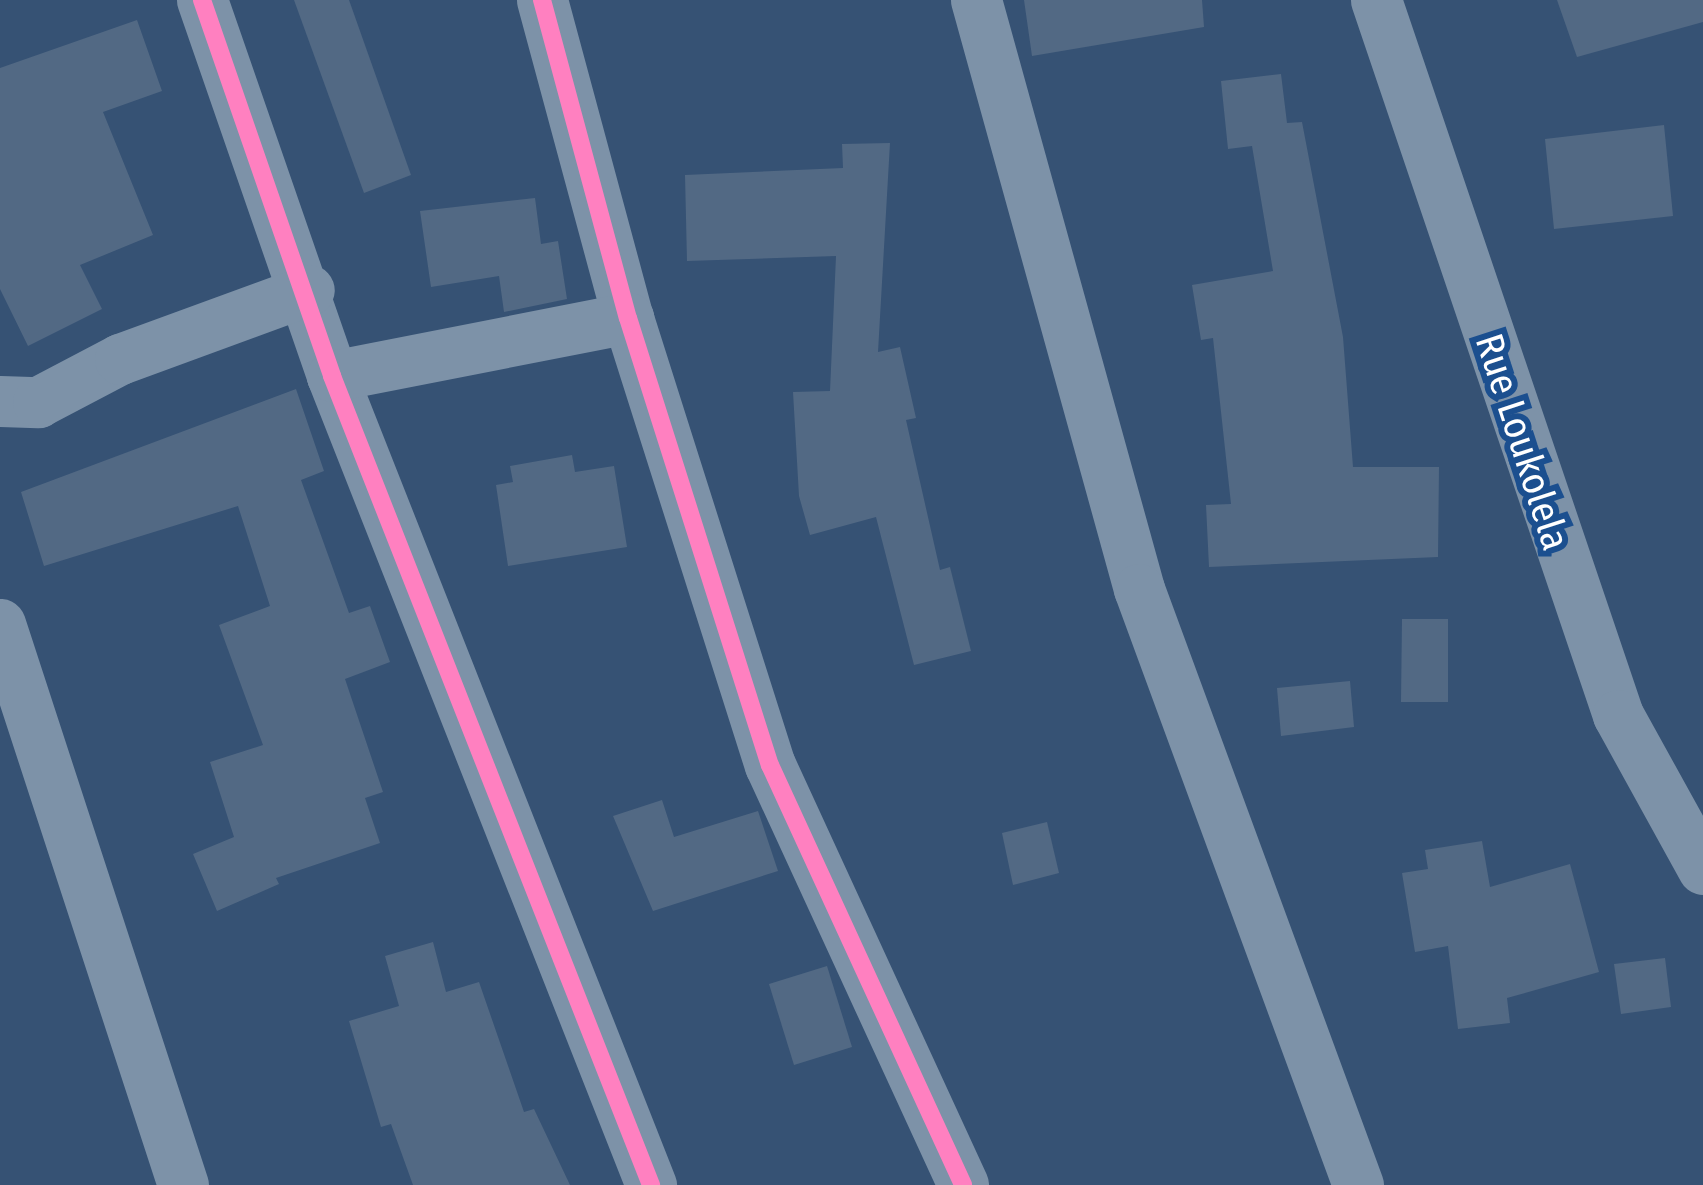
<!DOCTYPE html>
<html>
<head>
<meta charset="utf-8">
<style>
	body { margin:0 }
	#map { position:relative; width:1703px; height:1185px; overflow:hidden; background:#365274; font-family:"Fira Sans Condensed",sans-serif }
	div>[style] { position:absolute }
	.building>* { inset:0; background:#526984 }
	.minor>* { height:51px; margin:-25.5px; padding:0 25.5px; transform-origin:25.5px; border-radius:25.5px; background:#7d92a8 }
	.cycleway>* { height:18px; margin:-9px; padding:0 9px; transform-origin:9px; border-radius:9px; background:#ff80c0 }
	span { translate:-50% -50%; white-space:nowrap; text-align:center; line-height:1.15; -webkit-text-stroke:12px #1b4f8f; paint-order:stroke }
	.street-label { font-size:39px; color:#fff }
</style>
</head>
<body>
<div id="map">
	<div class="building">
		<div style="clip-path:polygon(294px 0,349px 0,411px 175px,364px 193px)"></div>
		<div style="clip-path:polygon(1024px 0,1202px 0,1204px 27px,1032px 56px)"></div>
		<div style="clip-path:polygon(1557px 0,1703px 0,1703px 22px,1577px 57px)"></div>
		<div style="clip-path:polygon(137px 20px,162px 91px,103px 112px,153px 235px,80px 265px,102px 309px,28px 346px,0 289px,0 68px)"></div>
		<div style="clip-path:polygon(1281px 74px,1287px 123px,1302px 122px,1343px 337px,1353px 467px,1439px 467px,1438px 557px,1209px 567px,1206px 505px,1231px 504px,1213px 338px,1201px 340px,1192px 285px,1273px 271px,1252px 146px,1228px 149px,1221px 81px)"></div>
		<div style="clip-path:polygon(1664px 125px,1673px 216px,1554px 229px,1545px 139px)"></div>
		<div style="clip-path:polygon(890px 143px,878px 352px,900px 347px,916px 418px,906px 420px,940px 570px,950px 567px,971px 651px,914px 665px,876px 517px,810px 535px,799px 496px,793px 392px,830px 391px,836px 256px,687px 261px,685px 175px,843px 168px,842px 144px)"></div>
		<div style="clip-path:polygon(535px 198px,541px 244px,558px 241px,567px 299px,504px 312px,499px 276px,431px 287px,420px 211px)"></div>
		<div style="clip-path:polygon(296px 389px,324px 471px,301px 480px,349px 613px,370px 606px,390px 662px,345px 679px,383px 792px,365px 798px,380px 843px,276px 878px,279px 884px,217px 911px,193px 854px,234px 837px,210px 762px,263px 745px,219px 625px,270px 606px,238px 506px,44px 566px,21px 492px)"></div>
		<div style="clip-path:polygon(572px 455px,575px 472px,614px 466px,627px 547px,508px 566px,496px 485px,513px 482px,510px 466px)"></div>
		<div style="clip-path:polygon(1402px 619px,1448px 619px,1448px 702px,1401px 702px)"></div>
		<div style="clip-path:polygon(1350px 681px,1354px 727px,1281px 736px,1277px 688px)"></div>
		<div style="clip-path:polygon(662px 800px,674px 837px,758px 811px,778px 871px,653px 911px,613px 816px)"></div>
		<div style="clip-path:polygon(1047px 822px,1059px 873px,1013px 885px,1002px 833px)"></div>
		<div style="clip-path:polygon(1482px 841px,1490px 887px,1570px 864px,1599px 972px,1507px 998px,1510px 1023px,1458px 1029px,1448px 946px,1415px 952px,1402px 873px,1428px 869px,1425px 850px)"></div>
		<div style="clip-path:polygon(433px 942px,446px 992px,479px 982px,524px 1112px,534px 1109px,570px 1185px,413px 1185px,391px 1124px,381px 1127px,349px 1021px,399px 1006px,385px 956px)"></div>
		<div style="clip-path:polygon(1665px 958px,1671px 1007px,1621px 1014px,1614px 964px)"></div>
		<div style="clip-path:polygon(827px 966px,852px 1047px,794px 1065px,769px 984px)"></div>
	</div>
	<div class="minor">
		<div style="left:202px;top:0;width:398px;rotate:70.9deg"></div>
		<div style="left:332px;top:376px;width:870px;rotate:68.48deg"></div>
		<div style="left:542px;top:0;width:329px;rotate:74.9deg"></div>
		<div style="left:628px;top:318px;width:469px;rotate:72.4deg"></div>
		<div style="left:770px;top:765px;width:462px;rotate:65.3deg"></div>
		<div style="left:976px;top:0;width:611px;rotate:74.53deg"></div>
		<div style="left:1139px;top:589px;width:635px;rotate:69.82deg"></div>
		<div style="left:1376px;top:0;width:755px;rotate:71.3deg"></div>
		<div style="left:1618px;top:715px;width:176px;rotate:61.1deg"></div>
		<div style="left:332px;top:376px;width:302px;rotate:-11.1deg"></div>
		<div style="left:0;top:401px;width:38px;rotate:2deg"></div>
		<div style="left:38px;top:402px;width:93px;rotate:-27.7deg"></div>
		<div style="left:120px;top:359px;width:201px;rotate:-20.1deg"></div>
		<div style="left:0;top:624px;width:590px;rotate:71.93deg"></div>
	</div>
	<div class="cycleway">
		<div style="left:202px;top:0;width:398px;rotate:70.9deg"></div>
		<div style="left:332px;top:376px;width:870px;rotate:68.48deg"></div>
		<div style="left:542px;top:0;width:329px;rotate:74.9deg"></div>
		<div style="left:628px;top:318px;width:469px;rotate:72.4deg"></div>
		<div style="left:770px;top:765px;width:462px;rotate:65.3deg"></div>
	</div>
	<div class="street-label">
		<span style="left:1522px;top:442px;rotate:72deg">Rue Loukolela</span>
	</div>
</div>
</body>
</html>
